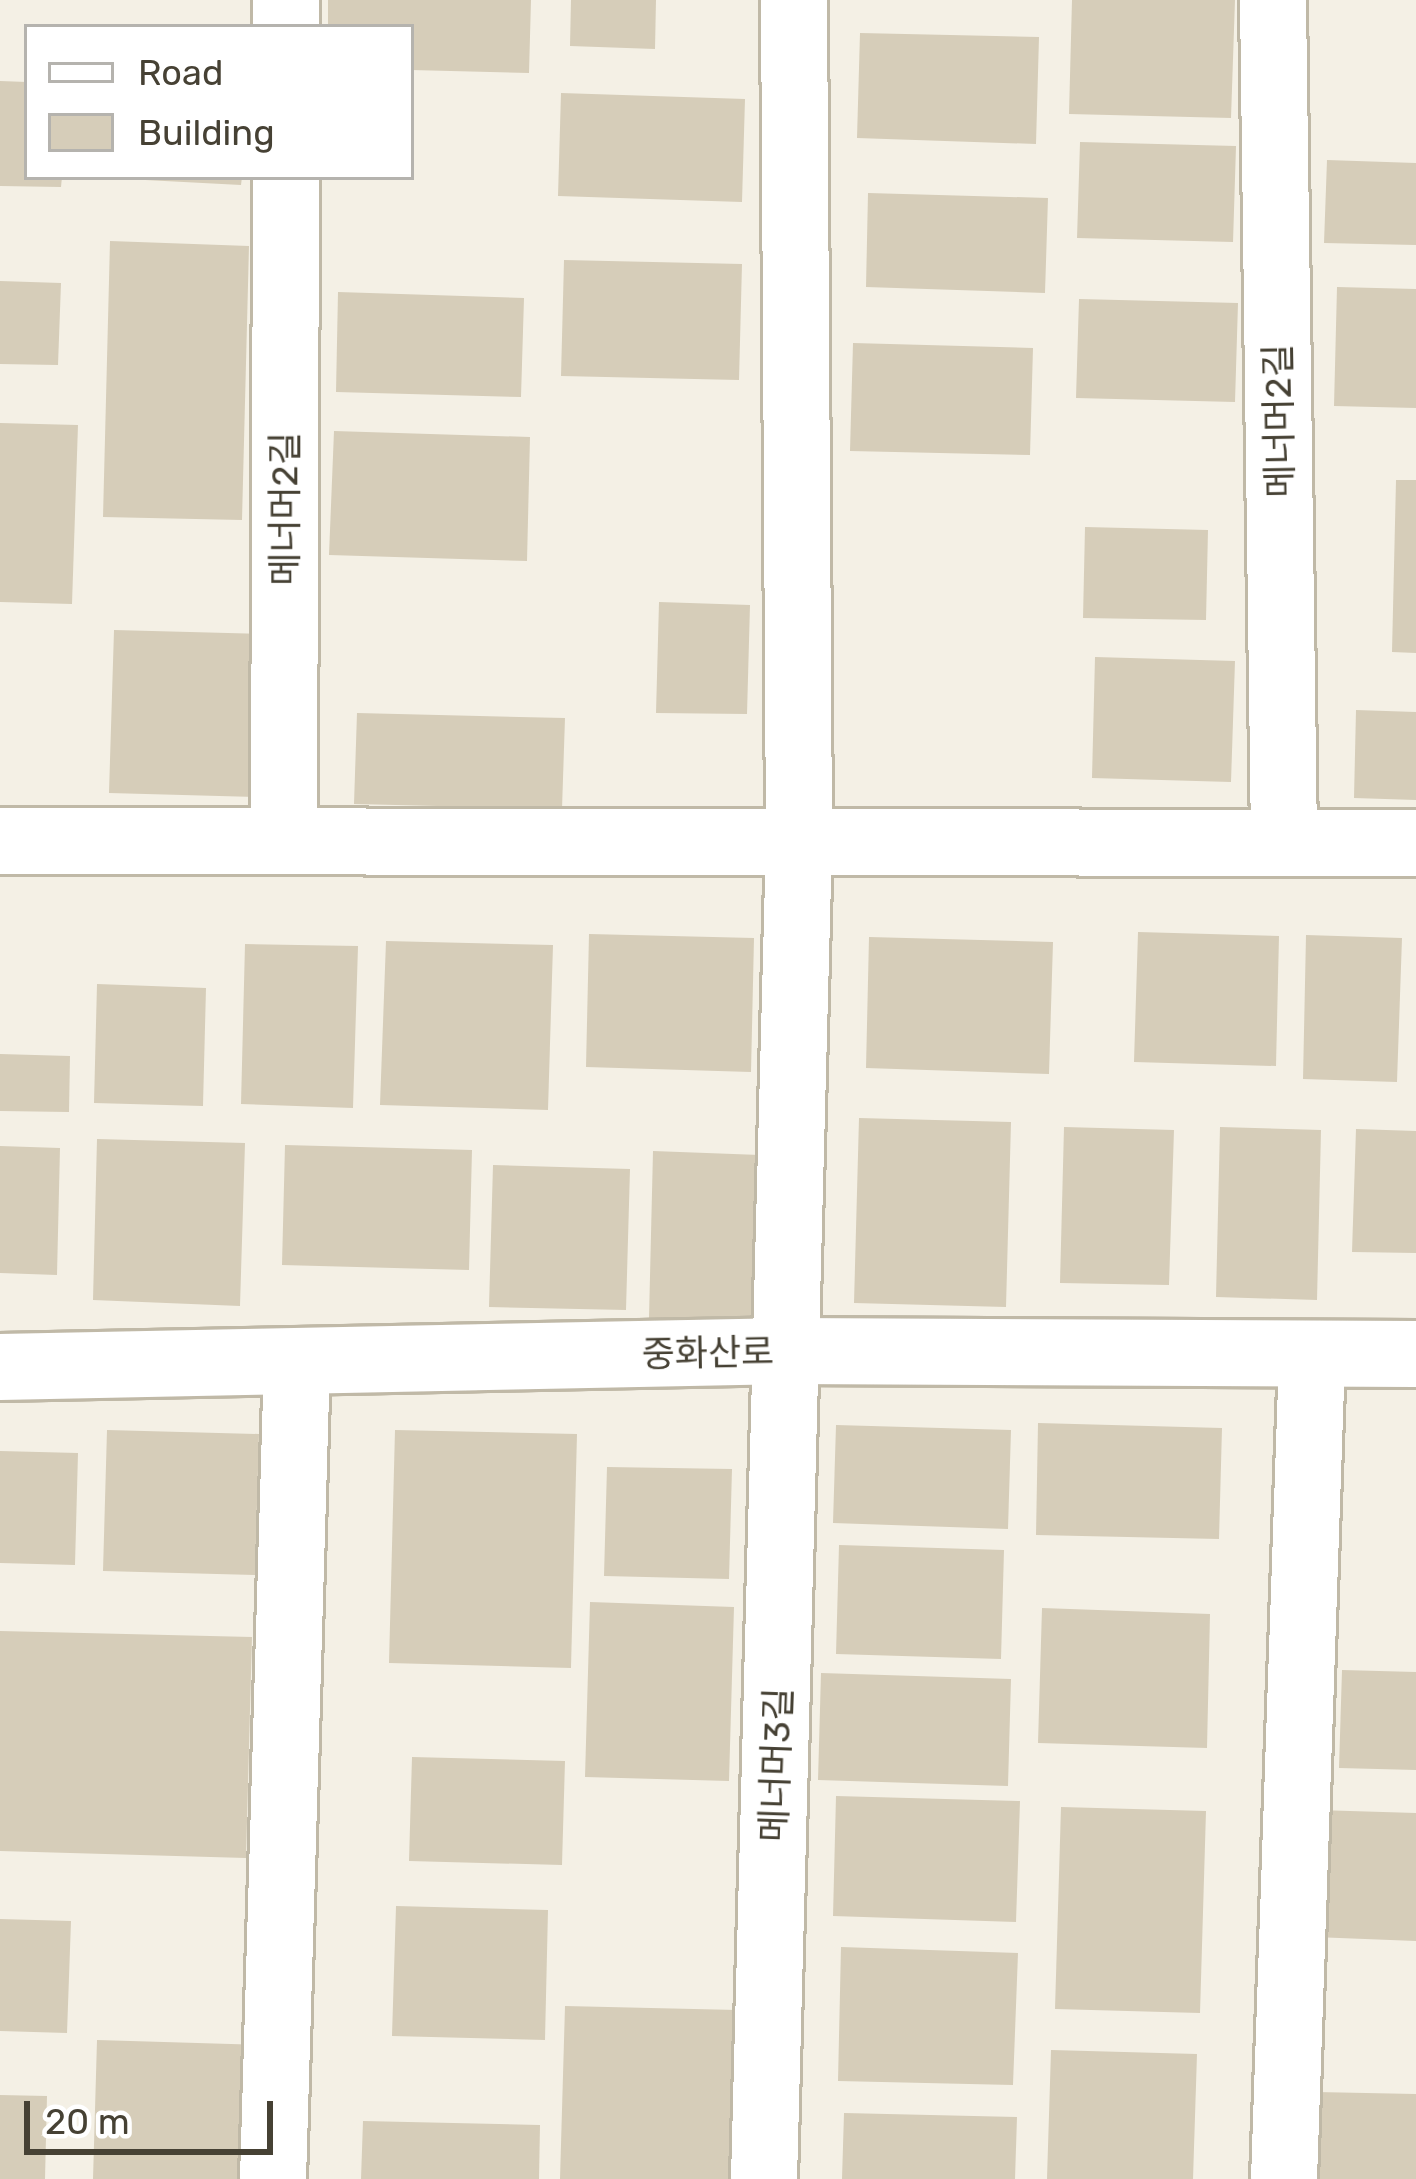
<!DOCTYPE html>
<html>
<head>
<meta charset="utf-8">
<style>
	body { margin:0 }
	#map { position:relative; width:1416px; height:2179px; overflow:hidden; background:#f4f0e5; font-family:Rubik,"Noto Sans KR",sans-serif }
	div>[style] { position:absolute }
	.building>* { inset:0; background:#d6cdb9 }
	.roads { filter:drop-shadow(3px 0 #c0b9a7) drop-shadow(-3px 0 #c0b9a7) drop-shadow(0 3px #c0b9a7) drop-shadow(0 -3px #c0b9a7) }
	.street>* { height:66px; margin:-33px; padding:0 33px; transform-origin:33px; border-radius:33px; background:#fff }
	span { translate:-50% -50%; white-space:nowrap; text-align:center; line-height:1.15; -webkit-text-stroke:12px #fff; paint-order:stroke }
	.street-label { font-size:36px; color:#464134 }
	.legend { position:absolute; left:24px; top:24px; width:390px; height:156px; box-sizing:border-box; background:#fff; border:3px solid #b5b3ae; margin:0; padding:15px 21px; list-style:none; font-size:36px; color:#464134 }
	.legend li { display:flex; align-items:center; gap:24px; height:60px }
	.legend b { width:60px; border:3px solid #b5b3ae }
	.scale { position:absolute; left:24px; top:2101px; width:249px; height:54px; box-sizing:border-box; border:6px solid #464134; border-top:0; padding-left:15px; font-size:36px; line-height:42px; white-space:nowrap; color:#464134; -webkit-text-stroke:9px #fff; paint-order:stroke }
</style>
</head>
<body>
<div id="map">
	<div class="building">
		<div style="clip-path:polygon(328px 0,531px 0,529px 73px,411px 70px,411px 27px,328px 27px)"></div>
		<div style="clip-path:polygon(571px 0,656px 0,655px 49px,570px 46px)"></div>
		<div style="clip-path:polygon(1072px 0,1235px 0,1231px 118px,1069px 114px)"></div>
		<div style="clip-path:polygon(860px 33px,1039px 37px,1036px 144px,857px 138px)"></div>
		<div style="clip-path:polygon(0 81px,27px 82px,27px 177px,62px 177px,61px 187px,0 186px)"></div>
		<div style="clip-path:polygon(561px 93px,745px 99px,742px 202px,558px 196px)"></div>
		<div style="clip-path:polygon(1080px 142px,1236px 146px,1233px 242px,1077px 238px)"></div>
		<div style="clip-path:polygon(1327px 160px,1416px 163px,1416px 245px,1324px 243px)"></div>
		<div style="clip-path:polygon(88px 177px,242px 177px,241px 185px)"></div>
		<div style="clip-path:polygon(868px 193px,1048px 198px,1045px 293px,866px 287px)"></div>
		<div style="clip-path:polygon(110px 241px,249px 246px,242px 520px,103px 517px)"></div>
		<div style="clip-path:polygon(564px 260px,742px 264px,739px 380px,561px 376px)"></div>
		<div style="clip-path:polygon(0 281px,61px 283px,58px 365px,0 364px)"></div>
		<div style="clip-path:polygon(1337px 287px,1416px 289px,1416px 408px,1334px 406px)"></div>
		<div style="clip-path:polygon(338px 292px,524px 298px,521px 397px,336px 392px)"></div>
		<div style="clip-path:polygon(1079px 299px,1238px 303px,1235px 402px,1076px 398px)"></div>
		<div style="clip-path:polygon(853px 343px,1033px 348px,1030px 455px,850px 451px)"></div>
		<div style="clip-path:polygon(0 423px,78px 425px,72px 604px,0 602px)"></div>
		<div style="clip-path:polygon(334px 431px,530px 437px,527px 561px,329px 555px)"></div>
		<div style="clip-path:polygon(1396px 480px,1416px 480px,1416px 653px,1392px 652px)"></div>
		<div style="clip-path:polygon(1085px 527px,1208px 530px,1206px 620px,1083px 618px)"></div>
		<div style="clip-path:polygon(659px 602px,750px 605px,747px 714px,656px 713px)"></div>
		<div style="clip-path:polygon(114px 630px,262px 634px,258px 797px,109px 793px)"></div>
		<div style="clip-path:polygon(1095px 657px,1235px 661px,1231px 782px,1092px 778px)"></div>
		<div style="clip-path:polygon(1356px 710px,1416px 712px,1416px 800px,1354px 798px)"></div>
		<div style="clip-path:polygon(357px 713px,565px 718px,562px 809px,354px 804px)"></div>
		<div style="clip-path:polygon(1138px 932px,1279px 936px,1276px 1066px,1134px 1062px)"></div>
		<div style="clip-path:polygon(589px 934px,754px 938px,751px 1072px,586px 1067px)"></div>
		<div style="clip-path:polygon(1306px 935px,1402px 938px,1397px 1082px,1303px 1079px)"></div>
		<div style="clip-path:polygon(869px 937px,1053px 942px,1049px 1074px,866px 1068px)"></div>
		<div style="clip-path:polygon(386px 941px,553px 945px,548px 1110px,380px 1105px)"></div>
		<div style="clip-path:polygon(245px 944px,358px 946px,353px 1108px,241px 1104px)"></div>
		<div style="clip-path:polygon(97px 984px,206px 988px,203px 1106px,94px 1103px)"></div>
		<div style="clip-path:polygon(0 1054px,70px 1056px,69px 1112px,0 1111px)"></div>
		<div style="clip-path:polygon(859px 1118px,1011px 1122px,1006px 1307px,854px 1303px)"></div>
		<div style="clip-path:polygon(1064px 1127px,1174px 1130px,1169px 1285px,1060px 1283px)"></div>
		<div style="clip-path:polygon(1220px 1127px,1321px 1130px,1317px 1300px,1216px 1297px)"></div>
		<div style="clip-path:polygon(1356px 1129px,1416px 1131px,1416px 1253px,1352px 1252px)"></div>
		<div style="clip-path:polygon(97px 1139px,245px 1143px,240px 1306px,93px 1300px)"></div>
		<div style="clip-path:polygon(285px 1145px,472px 1150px,469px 1270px,282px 1265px)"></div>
		<div style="clip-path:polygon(0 1146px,60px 1148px,57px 1275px,0 1273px)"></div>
		<div style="clip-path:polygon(653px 1151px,760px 1155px,755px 1322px,649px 1318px)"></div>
		<div style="clip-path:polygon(493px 1165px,630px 1169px,626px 1310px,489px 1307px)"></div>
		<div style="clip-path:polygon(1038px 1423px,1222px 1428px,1219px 1539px,1036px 1535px)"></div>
		<div style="clip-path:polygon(836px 1425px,1011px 1430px,1008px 1529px,833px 1523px)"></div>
		<div style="clip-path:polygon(107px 1430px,259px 1434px,255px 1575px,103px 1571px)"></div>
		<div style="clip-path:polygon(395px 1430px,577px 1434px,571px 1668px,389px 1663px)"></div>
		<div style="clip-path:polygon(0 1451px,78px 1453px,75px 1565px,0 1563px)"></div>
		<div style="clip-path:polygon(607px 1467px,732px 1469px,729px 1579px,604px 1576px)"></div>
		<div style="clip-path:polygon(839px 1545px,1004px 1550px,1001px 1659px,836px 1654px)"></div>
		<div style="clip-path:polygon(590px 1602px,734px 1607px,729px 1781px,585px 1777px)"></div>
		<div style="clip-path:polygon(1042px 1608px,1210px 1614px,1207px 1748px,1038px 1743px)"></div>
		<div style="clip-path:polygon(0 1631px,252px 1637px,246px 1858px,0 1851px)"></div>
		<div style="clip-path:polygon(1342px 1670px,1416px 1672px,1416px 1770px,1339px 1768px)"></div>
		<div style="clip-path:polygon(821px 1673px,1011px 1679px,1008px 1786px,818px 1780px)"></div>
		<div style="clip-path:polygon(412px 1757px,565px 1761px,562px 1865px,409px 1861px)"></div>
		<div style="clip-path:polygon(836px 1796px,1020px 1801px,1016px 1922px,833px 1916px)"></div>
		<div style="clip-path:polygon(1061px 1807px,1206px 1811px,1200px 2013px,1055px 2009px)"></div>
		<div style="clip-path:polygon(1317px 1810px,1416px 1813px,1416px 1941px,1314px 1937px)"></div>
		<div style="clip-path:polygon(396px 1906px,548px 1910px,545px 2040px,392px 2036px)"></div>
		<div style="clip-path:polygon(0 1919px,71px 1921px,67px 2033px,0 2031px)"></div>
		<div style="clip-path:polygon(841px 1947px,1018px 1953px,1013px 2085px,838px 2081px)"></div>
		<div style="clip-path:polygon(565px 2006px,737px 2010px,732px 2179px,560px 2179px)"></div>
		<div style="clip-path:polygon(97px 2040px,267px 2045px,264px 2179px,93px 2179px)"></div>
		<div style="clip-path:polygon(1051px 2050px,1197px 2054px,1193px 2179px,1047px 2179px)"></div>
		<div style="clip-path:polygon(1316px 2092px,1416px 2094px,1416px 2179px,1314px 2179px)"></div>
		<div style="clip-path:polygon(0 2095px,47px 2096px,45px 2179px,0 2179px)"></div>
		<div style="clip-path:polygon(844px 2113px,1017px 2117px,1015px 2179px,842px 2179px)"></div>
		<div style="clip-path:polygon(363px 2121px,540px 2125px,539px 2179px,361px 2179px)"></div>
	</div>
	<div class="roads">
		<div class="street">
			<div style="left:1273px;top:0;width:842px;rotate:89.25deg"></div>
			<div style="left:286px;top:27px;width:27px;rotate:-90deg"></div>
			<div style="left:0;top:841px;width:1416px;rotate:0.08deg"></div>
			<div style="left:284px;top:841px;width:664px;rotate:-89.83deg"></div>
			<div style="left:0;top:1367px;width:789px;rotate:-1.16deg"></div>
			<div style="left:789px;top:1351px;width:627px;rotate:0.27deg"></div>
			<div style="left:273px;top:2179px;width:816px;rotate:-88.32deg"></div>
			<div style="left:764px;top:2179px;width:1340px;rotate:-88.5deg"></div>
			<div style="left:799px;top:839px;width:839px;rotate:-90.34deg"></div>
			<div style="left:1284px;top:2179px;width:824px;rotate:-88.05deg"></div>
		</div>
	</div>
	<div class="street-label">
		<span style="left:1279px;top:421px;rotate:-91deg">메너머2길</span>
		<span style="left:285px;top:509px;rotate:-90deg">메너머2길</span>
		<span style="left:708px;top:1353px;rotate:-1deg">중화산로</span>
		<span style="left:776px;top:1765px;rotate:-88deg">메너머3길</span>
	</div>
	<ul class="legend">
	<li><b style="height:15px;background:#fff"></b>Road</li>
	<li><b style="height:33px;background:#d6cdb9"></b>Building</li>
	</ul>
	<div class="scale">20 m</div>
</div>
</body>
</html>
